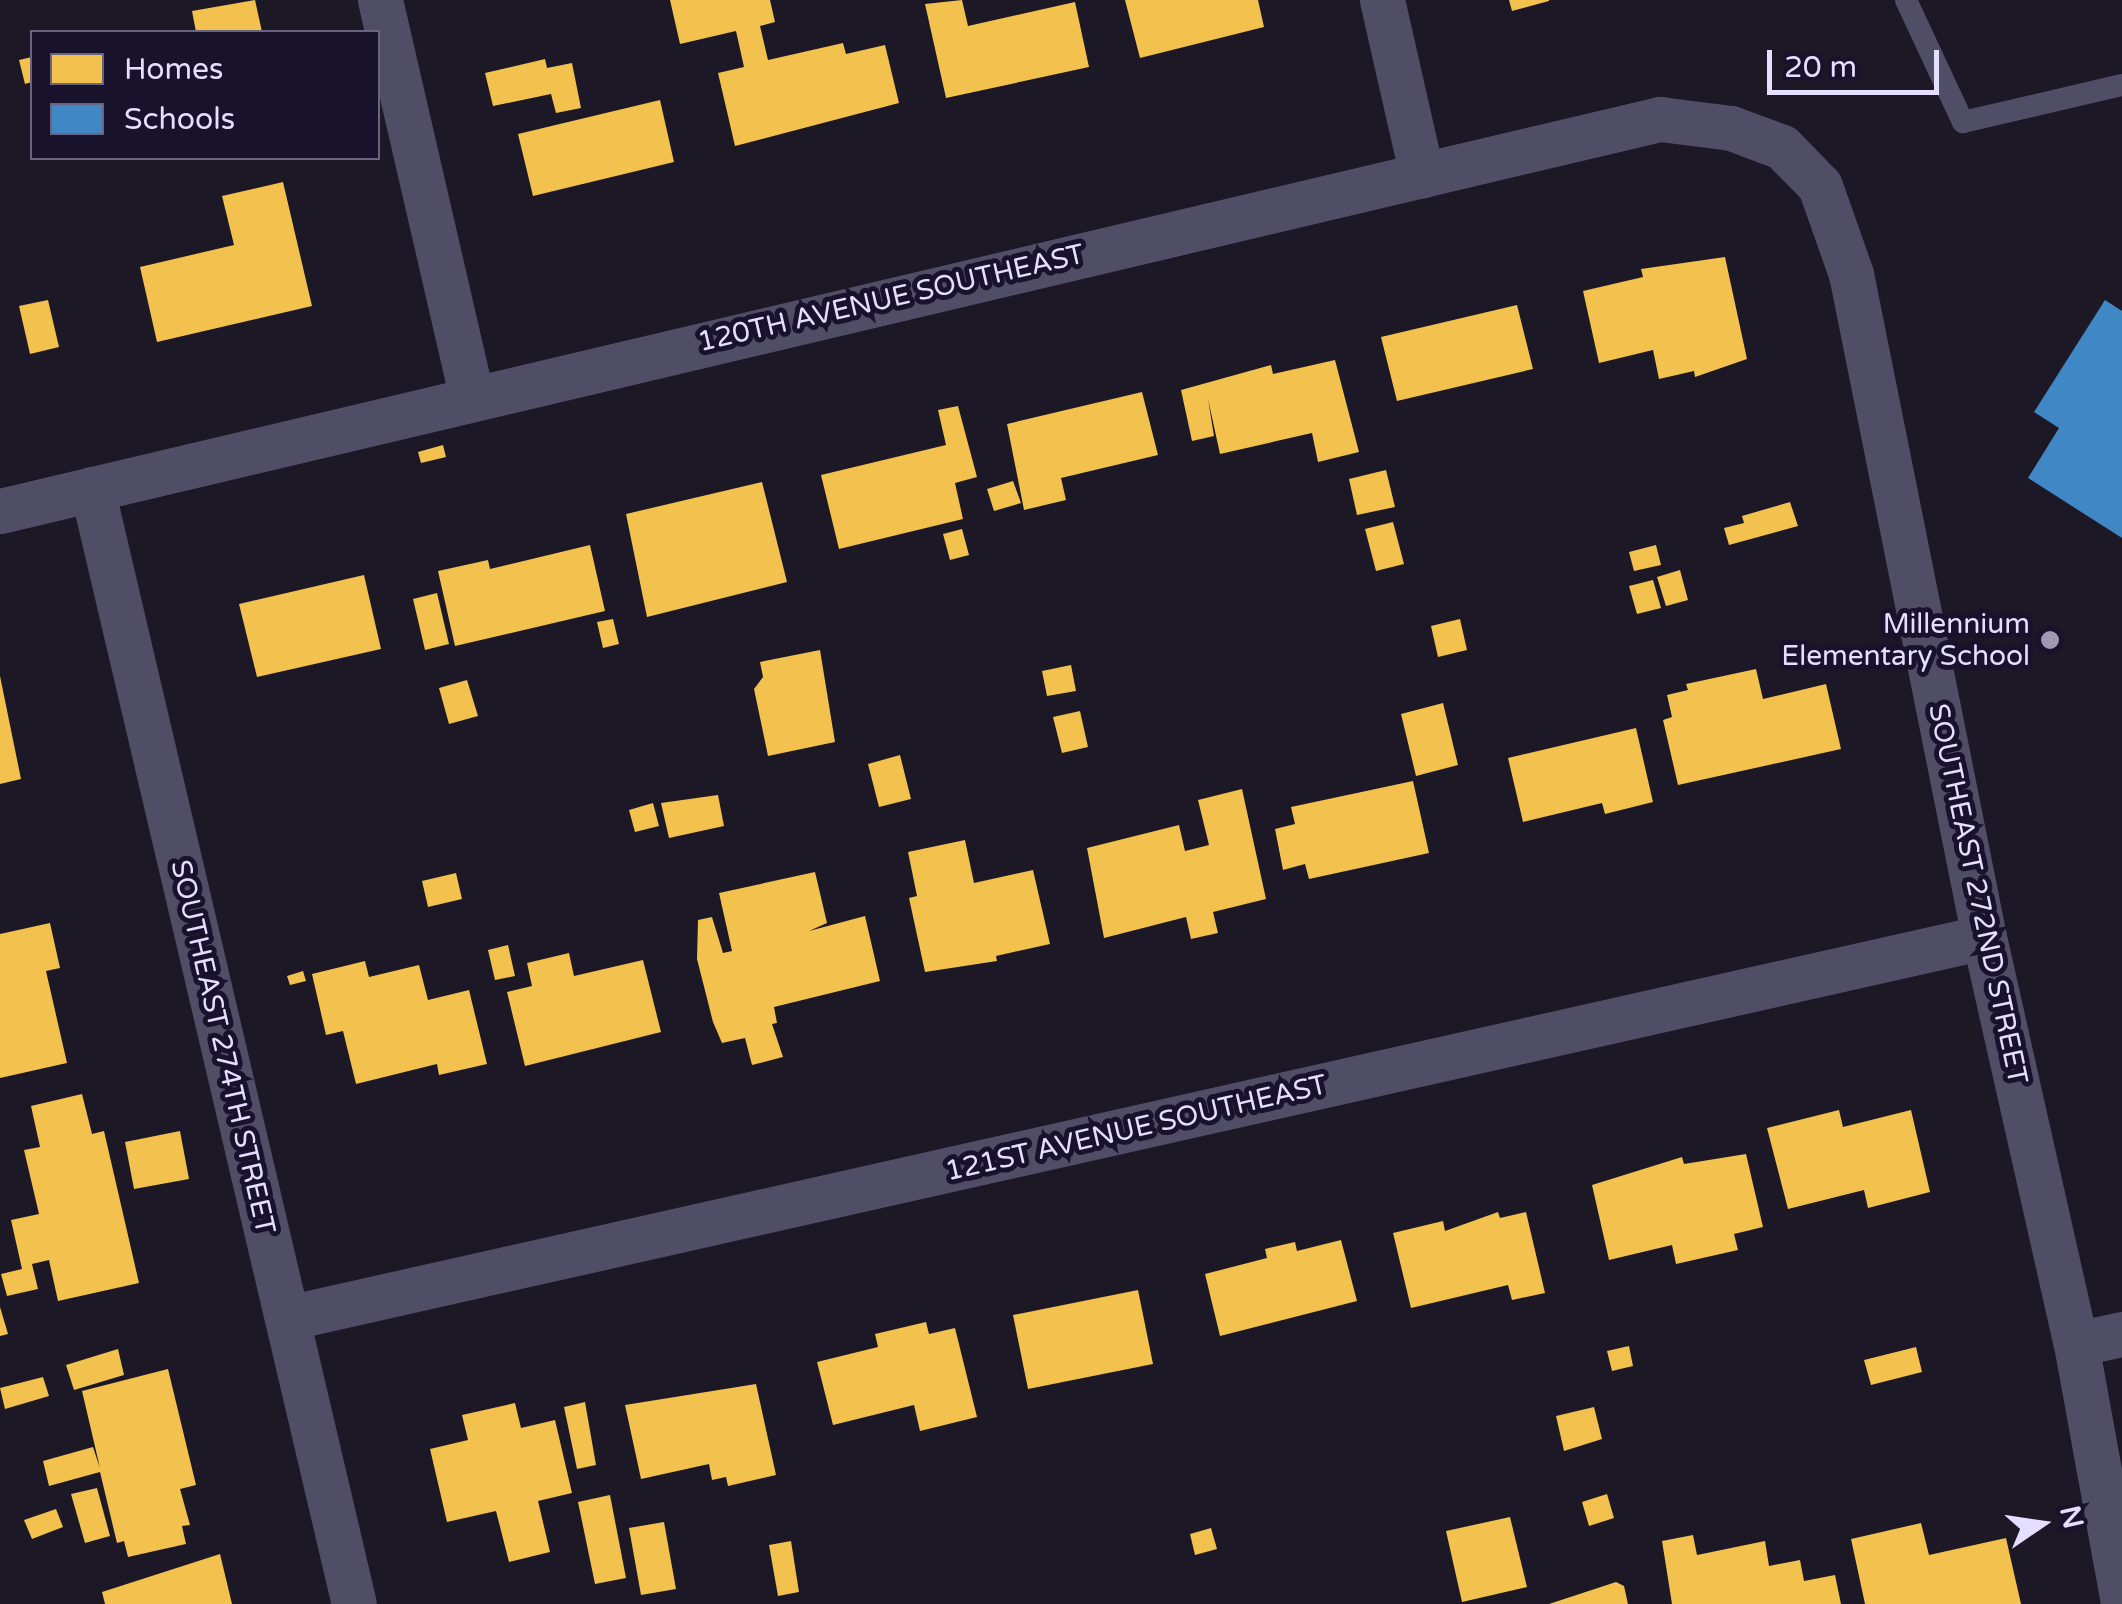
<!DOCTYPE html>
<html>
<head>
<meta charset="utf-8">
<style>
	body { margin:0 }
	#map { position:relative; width:2122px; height:1604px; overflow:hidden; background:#1c1826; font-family:"Varela Round",sans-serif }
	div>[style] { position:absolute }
	.homes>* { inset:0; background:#f2c14e }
	.schools>* { inset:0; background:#3f88c5 }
	.service>* { height:22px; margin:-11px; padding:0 11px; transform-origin:11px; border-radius:11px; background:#504e67 }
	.minor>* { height:45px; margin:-22.5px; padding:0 22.5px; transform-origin:22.5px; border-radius:22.5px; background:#504e67 }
	.dots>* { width:28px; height:28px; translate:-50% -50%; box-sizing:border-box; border:5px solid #18122c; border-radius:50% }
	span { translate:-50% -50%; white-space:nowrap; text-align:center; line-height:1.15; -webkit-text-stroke:10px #18122c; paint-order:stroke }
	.street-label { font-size:28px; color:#e4deff }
	.poi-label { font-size:28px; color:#e4deff }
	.right { translate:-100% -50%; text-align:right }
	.legend { position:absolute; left:30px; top:30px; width:350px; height:130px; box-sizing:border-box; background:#18122c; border:2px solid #6a6480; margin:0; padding:12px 18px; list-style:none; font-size:30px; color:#e4deff }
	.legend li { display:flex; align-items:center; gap:20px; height:50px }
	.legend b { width:50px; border:2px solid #6a6480 }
	.north { position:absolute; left:1992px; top:1474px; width:100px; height:100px; -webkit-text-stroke:8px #18122c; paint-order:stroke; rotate:77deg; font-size:28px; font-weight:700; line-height:40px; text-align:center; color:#e4deff }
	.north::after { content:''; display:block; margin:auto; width:35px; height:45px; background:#e4deff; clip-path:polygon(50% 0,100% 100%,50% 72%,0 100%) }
	.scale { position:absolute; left:1767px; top:50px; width:172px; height:45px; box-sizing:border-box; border:5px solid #e4deff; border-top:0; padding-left:12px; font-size:30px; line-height:35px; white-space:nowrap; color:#e4deff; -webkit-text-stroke:8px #18122c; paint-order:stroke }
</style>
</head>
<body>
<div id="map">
	<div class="homes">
		<div style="clip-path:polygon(255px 0,262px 32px,196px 32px,192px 11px)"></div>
		<div style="clip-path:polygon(670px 0,770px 0,775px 22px,760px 26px,768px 60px,843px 43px,846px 54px,885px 45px,899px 103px,735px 146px,718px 73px,744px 67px,736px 31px,680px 44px)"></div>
		<div style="clip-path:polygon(962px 0,968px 26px,1075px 2px,1089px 67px,946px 98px,925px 4px)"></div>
		<div style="clip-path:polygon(1125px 0,1258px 0,1264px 27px,1140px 58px)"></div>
		<div style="clip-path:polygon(1509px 0,1549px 0,1549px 1px,1512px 11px)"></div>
		<div style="clip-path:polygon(32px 57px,32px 82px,25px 84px,19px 60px)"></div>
		<div style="clip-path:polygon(545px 59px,547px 68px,572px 63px,581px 108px,556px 113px,551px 94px,493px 106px,485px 73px)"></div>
		<div style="clip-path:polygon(660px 100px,674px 162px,533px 196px,518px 134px)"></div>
		<div style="clip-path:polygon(283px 182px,312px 306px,157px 342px,140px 267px,234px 245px,222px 196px)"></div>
		<div style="clip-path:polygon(1725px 257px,1747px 359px,1695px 377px,1694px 371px,1659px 379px,1653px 350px,1599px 363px,1583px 291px,1643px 277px,1641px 269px)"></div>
		<div style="clip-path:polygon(48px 300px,59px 347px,30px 354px,19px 306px)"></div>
		<div style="clip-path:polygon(1517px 305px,1533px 369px,1397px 401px,1381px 337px)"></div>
		<div style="clip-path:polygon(1335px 360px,1359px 452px,1318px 462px,1312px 433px,1220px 454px,1208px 399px,1214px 436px,1192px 441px,1181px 390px,1271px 365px,1273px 374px)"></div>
		<div style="clip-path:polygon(1142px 392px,1158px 455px,1061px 478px,1066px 500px,1024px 510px,1007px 424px)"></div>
		<div style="clip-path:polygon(958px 406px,977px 477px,955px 483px,963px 519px,839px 549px,821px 475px,946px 445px,938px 410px)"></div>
		<div style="clip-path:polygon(443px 445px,446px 457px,421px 463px,418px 452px)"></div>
		<div style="clip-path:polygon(1386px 470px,1395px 507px,1357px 515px,1349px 479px)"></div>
		<div style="clip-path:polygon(1013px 481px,1021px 503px,994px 511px,987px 489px)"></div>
		<div style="clip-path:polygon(762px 482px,787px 582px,647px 617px,626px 514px)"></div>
		<div style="clip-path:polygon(1790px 502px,1798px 526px,1729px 545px,1724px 528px,1744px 523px,1742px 516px)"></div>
		<div style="clip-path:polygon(1393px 522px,1404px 564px,1376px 571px,1365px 529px)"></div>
		<div style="clip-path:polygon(962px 529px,969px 555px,950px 560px,943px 534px)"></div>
		<div style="clip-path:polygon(590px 545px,605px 611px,455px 646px,438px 571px,488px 560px,490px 569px)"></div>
		<div style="clip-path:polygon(1656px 545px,1661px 565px,1634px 571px,1629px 552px)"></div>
		<div style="clip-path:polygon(1680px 570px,1688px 600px,1666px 606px,1657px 577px)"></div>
		<div style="clip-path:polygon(364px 575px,381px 649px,257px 677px,239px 604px)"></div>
		<div style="clip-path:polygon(1653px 580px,1661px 608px,1637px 614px,1629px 586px)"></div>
		<div style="clip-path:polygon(437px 593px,449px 644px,425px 650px,413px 599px)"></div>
		<div style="clip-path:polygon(613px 619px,619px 644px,603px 648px,597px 622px)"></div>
		<div style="clip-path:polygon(1460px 619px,1467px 650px,1438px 657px,1431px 626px)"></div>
		<div style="clip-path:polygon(820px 650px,835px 742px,768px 756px,754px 689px,763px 677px,760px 662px)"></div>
		<div style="clip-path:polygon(1071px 665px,1076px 691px,1047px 696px,1042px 671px)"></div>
		<div style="clip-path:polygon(1756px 669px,1763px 699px,1826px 684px,1841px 749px,1678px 785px,1663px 720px,1672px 717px,1667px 695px,1688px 690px,1686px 684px)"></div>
		<div style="clip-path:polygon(0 676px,21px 779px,0 784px)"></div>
		<div style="clip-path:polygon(467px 680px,478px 716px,449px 724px,439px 688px)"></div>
		<div style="clip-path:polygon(1443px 703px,1458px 765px,1416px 776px,1401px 714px)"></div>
		<div style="clip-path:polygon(1080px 711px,1088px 747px,1062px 753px,1053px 717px)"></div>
		<div style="clip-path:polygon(1636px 728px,1653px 802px,1605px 814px,1602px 803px,1523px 822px,1508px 758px)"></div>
		<div style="clip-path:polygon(900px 755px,911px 799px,879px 807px,868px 764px)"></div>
		<div style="clip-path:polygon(1413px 781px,1429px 853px,1309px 879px,1305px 864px,1283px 870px,1275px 829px,1295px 824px,1291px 807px)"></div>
		<div style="clip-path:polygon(1242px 789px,1266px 899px,1213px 912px,1218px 933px,1191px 939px,1186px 917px,1104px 938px,1087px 848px,1179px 825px,1185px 851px,1209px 845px,1198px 800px)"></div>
		<div style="clip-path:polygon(718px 795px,724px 826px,669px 838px,661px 803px)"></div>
		<div style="clip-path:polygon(653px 803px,659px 826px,635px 832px,629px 810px)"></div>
		<div style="clip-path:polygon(965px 840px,974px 883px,1033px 870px,1050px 944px,996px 956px,997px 961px,925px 972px,909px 898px,917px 896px,908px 852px)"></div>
		<div style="clip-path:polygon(815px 872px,827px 923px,809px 931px,865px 916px,880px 981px,774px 1007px,777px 1023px,772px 1024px,783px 1057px,752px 1065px,745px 1038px,722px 1043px,713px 1022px,697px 959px,698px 920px,712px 917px,723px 953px,732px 951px,719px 893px)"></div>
		<div style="clip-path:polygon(456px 873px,462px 899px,428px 907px,422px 881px)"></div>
		<div style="clip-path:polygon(50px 923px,60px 968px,46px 971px,67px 1063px,0 1078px,0 934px)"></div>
		<div style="clip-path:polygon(508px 945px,515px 976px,495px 980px,488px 950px)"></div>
		<div style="clip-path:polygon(569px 953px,574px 976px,643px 960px,661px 1032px,525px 1066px,507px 992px,532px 986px,527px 963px)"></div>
		<div style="clip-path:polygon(365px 961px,369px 977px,419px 965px,428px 1000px,469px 990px,487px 1064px,439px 1075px,437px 1064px,356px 1084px,343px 1031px,326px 1035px,312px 974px)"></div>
		<div style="clip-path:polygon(303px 971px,306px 981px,290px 985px,287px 976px)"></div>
		<div style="clip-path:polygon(82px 1094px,92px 1134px,104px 1131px,139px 1283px,58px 1301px,49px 1260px,32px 1264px,38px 1289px,7px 1296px,1px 1274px,22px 1269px,11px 1220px,39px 1214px,24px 1150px,40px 1147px,31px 1106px)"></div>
		<div style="clip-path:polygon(1839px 1110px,1843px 1127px,1911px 1110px,1930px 1192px,1868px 1208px,1864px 1190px,1788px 1209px,1767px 1128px)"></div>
		<div style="clip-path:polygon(180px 1131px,189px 1179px,134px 1189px,125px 1142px)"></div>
		<div style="clip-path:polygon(1746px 1154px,1763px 1227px,1734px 1234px,1738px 1250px,1676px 1264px,1672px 1245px,1609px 1260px,1592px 1185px,1682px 1157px,1684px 1164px)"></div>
		<div style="clip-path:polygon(1498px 1212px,1500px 1218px,1526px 1212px,1545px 1293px,1512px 1300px,1508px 1285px,1411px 1308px,1393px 1233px,1443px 1221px,1445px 1231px)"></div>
		<div style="clip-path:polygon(1341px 1240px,1357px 1301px,1220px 1336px,1205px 1274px,1267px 1258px,1265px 1249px,1295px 1242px,1297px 1251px)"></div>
		<div style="clip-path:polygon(1138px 1290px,1153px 1364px,1028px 1389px,1013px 1315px)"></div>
		<div style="clip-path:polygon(0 1307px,8px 1334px,0 1336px)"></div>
		<div style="clip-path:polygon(926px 1322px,929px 1334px,955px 1328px,977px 1417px,920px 1431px,914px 1405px,833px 1425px,817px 1362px,878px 1347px,875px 1334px)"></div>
		<div style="clip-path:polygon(1629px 1346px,1633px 1366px,1612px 1371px,1607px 1351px)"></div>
		<div style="clip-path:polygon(1916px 1347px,1922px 1372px,1871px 1385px,1864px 1360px)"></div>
		<div style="clip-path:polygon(118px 1349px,124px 1375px,74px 1390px,66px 1365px)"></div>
		<div style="clip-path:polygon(168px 1369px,196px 1485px,180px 1489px,190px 1525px,182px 1526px,186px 1544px,128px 1557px,124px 1541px,117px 1543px,100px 1472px,49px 1486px,43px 1461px,93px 1447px,100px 1468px,82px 1391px)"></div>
		<div style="clip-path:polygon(43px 1377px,49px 1396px,5px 1409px,0 1388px)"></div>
		<div style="clip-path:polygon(756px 1384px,776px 1475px,728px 1486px,726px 1477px,712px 1480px,709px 1464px,641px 1479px,625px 1405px)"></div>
		<div style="clip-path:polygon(585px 1402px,596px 1465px,577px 1469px,564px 1407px)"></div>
		<div style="clip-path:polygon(515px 1403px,521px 1428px,555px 1420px,572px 1493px,538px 1501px,550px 1552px,509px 1562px,496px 1511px,447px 1522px,430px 1449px,468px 1440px,462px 1415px)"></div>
		<div style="clip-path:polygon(1594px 1407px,1602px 1439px,1564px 1451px,1556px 1416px)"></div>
		<div style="clip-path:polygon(97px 1488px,110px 1536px,85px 1543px,71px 1494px)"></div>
		<div style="clip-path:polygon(1607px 1494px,1614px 1518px,1589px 1526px,1582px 1502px)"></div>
		<div style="clip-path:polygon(610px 1495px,626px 1578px,595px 1584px,578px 1502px)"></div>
		<div style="clip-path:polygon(56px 1509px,63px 1527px,32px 1539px,24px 1520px)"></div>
		<div style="clip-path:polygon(1510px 1517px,1527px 1587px,1462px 1602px,1446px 1531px)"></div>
		<div style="clip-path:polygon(664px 1522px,676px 1589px,641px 1595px,629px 1528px)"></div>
		<div style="clip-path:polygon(1921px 1523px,1929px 1555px,2006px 1538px,2021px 1604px,1865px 1604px,1851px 1539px)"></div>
		<div style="clip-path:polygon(1211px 1528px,1217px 1549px,1195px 1555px,1190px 1534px)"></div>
		<div style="clip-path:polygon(1693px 1535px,1697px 1555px,1765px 1541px,1769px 1566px,1800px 1560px,1804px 1581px,1835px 1575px,1841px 1604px,1672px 1604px,1662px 1541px)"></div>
		<div style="clip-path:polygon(791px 1541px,799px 1592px,778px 1596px,769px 1545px)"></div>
		<div style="clip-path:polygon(220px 1554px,232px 1604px,105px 1604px,102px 1592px)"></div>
		<div style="clip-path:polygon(1616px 1582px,1624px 1586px,1628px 1604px,1549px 1604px)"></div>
	</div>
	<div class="schools">
		<div style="clip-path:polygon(2105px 300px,2122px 311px,2122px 538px,2028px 478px,2059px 428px,2034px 412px)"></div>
	</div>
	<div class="service">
		<div style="left:1906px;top:0;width:135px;rotate:65deg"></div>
		<div style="left:1963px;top:122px;width:163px;rotate:-13.1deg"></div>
	</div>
	<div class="minor">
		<div style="left:380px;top:0;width:404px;rotate:77deg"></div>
		<div style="left:1382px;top:0;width:180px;rotate:77.2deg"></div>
		<div style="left:92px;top:489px;width:1145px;rotate:76.78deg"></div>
		<div style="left:0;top:511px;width:1706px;rotate:-13.29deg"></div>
		<div style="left:1660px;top:119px;width:72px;rotate:7.2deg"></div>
		<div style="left:1731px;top:128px;width:54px;rotate:20.4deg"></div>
		<div style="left:1782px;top:147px;width:54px;rotate:45.7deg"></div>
		<div style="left:1820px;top:186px;width:93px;rotate:70.6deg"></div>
		<div style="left:1851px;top:274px;width:676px;rotate:78.66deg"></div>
		<div style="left:1984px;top:937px;width:417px;rotate:77.3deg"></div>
		<div style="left:2076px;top:1344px;width:258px;rotate:79.7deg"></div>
		<div style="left:287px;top:1318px;width:1739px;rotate:-12.65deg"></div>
		<div style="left:2076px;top:1344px;width:47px;rotate:-12.3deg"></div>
	</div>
	<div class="dots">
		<div style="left:2050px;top:640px;background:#9e99b3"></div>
	</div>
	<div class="street-label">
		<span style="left:891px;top:298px;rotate:-13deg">120TH AVENUE SOUTHEAST</span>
		<span style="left:1978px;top:894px;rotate:78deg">SOUTHEAST 272ND STREET</span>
		<span style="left:223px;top:1047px;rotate:77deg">SOUTHEAST 274TH STREET</span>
		<span style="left:1136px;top:1128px;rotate:-13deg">121ST AVENUE SOUTHEAST</span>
	</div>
	<div class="poi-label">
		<span class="right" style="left:2030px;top:640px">Millennium<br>Elementary School</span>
	</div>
	<ul class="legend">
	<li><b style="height:28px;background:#f2c14e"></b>Homes</li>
	<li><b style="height:28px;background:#3f88c5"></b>Schools</li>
	</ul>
	<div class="north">N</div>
	<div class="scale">20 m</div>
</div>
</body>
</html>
